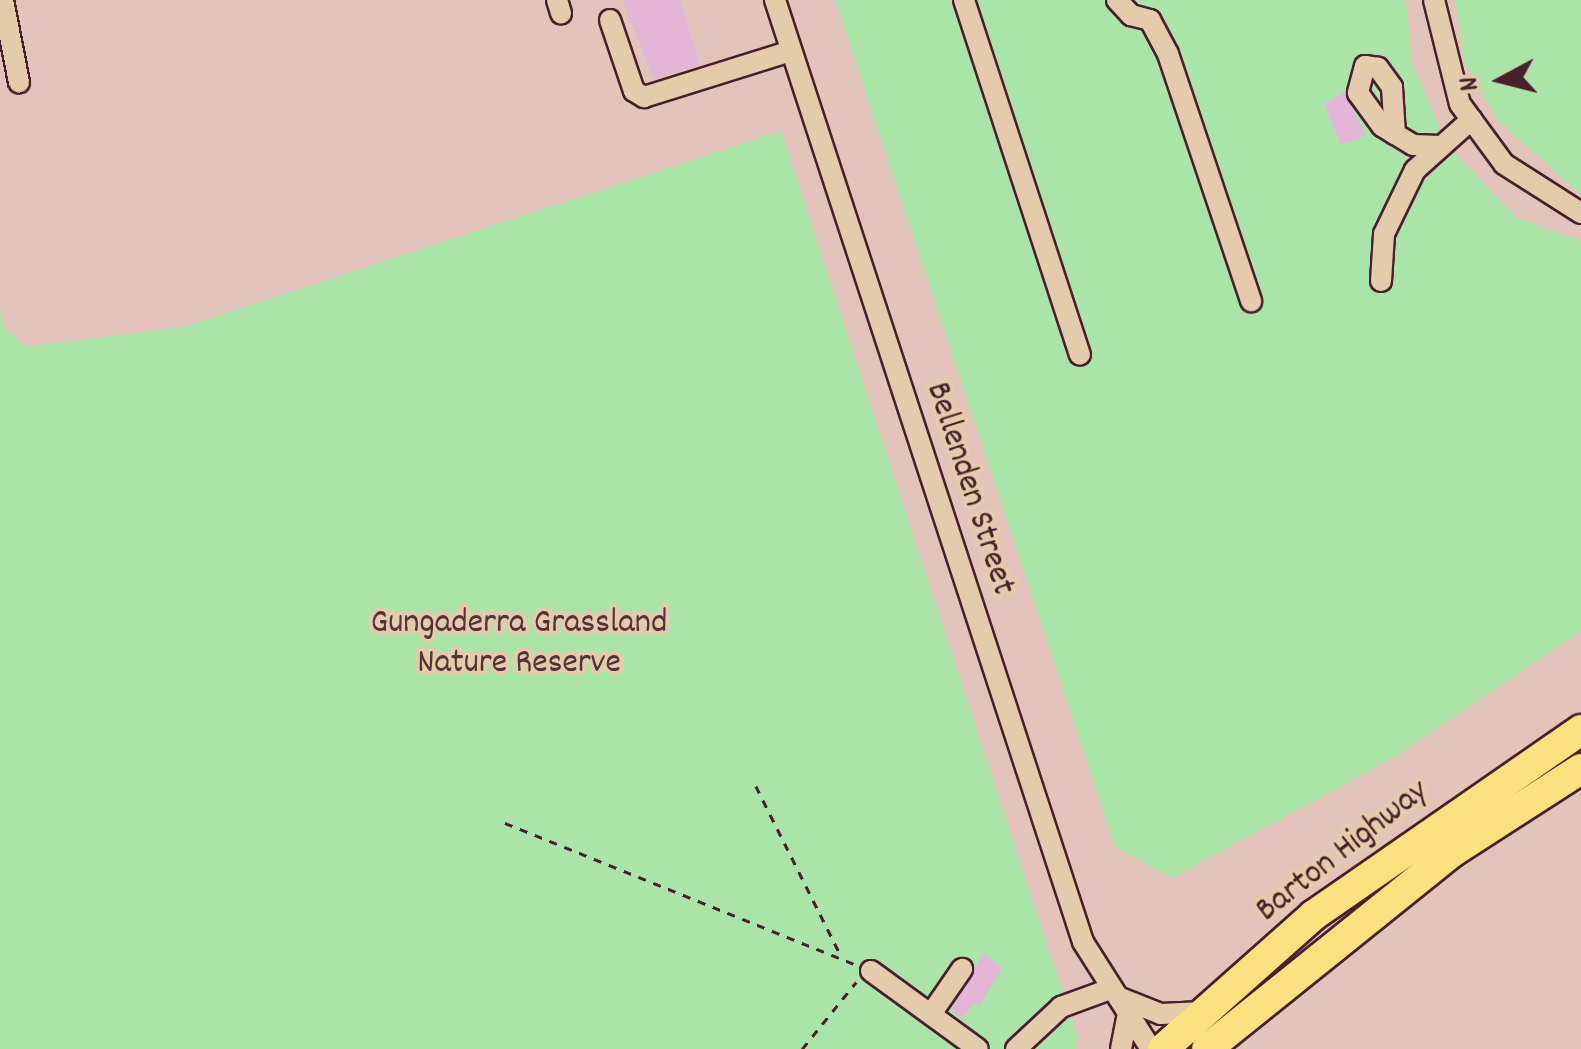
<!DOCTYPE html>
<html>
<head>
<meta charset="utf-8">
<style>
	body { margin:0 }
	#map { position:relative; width:1581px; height:1049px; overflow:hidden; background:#e3c4ba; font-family:Dekko,sans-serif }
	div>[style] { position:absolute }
	.green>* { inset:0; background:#aae4a9 }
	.building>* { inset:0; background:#e2b5d9 }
	.path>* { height:2.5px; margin-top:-1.25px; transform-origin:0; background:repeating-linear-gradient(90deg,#4a1f2b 0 8px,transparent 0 16px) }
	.roads { filter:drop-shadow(2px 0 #4a1f2b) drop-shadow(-2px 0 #4a1f2b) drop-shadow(0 2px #4a1f2b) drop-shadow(0 -2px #4a1f2b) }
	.minor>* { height:20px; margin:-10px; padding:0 10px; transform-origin:10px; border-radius:10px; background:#e3cbac }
	.highway>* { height:30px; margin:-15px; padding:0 15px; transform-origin:15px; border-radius:15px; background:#fae180 }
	span { translate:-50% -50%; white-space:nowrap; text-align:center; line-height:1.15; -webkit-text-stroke:8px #e3cbac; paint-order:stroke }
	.street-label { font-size:35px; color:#4a1f2b }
	.park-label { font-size:35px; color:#543338 }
	.north { position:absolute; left:1451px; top:30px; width:100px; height:100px; -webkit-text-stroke:8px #e3cbac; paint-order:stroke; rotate:263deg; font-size:28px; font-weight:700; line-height:40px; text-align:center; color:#4a1f2b }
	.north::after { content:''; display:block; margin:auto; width:35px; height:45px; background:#4a1f2b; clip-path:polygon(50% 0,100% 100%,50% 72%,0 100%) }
</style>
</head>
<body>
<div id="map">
	<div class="green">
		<div style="clip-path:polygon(835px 0,1406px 0,1412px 63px,1447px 145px,1517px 218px,1581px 241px,1581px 631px,1398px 755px,1172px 878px,1115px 847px)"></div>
		<div style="clip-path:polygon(1455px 0,1581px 0,1581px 195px,1497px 120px,1464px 61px)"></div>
		<div style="clip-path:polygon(781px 131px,1078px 1039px,1075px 1049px,0 1049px,0 308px,3px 326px,26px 347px,184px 327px)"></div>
	</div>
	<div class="building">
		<div style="clip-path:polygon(622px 0,680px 0,700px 65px,654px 79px)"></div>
		<div style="clip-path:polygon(1344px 92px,1366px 135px,1341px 145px,1324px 104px)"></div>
		<div style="clip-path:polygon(983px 953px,1002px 968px,979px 1006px,975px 1002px,962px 1019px,951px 1010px)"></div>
	</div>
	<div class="path">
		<div style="left:756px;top:786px;width:192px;rotate:63.4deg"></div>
		<div style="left:505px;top:823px;width:379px;rotate:22deg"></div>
		<div style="left:802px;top:1049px;width:86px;rotate:-51.1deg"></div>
	</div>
	<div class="roads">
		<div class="minor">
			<div style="left:3px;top:0;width:84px;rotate:79deg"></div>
			<div style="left:557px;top:0;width:14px;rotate:73deg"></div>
			<div style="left:775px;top:0;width:991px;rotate:71.89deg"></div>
			<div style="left:1083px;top:942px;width:127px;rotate:57.6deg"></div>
			<div style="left:964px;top:0;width:373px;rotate:71.9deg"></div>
			<div style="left:1117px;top:0;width:21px;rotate:47deg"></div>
			<div style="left:1131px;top:15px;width:20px;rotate:15deg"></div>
			<div style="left:1150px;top:20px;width:38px;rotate:62deg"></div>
			<div style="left:1168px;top:54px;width:261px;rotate:71.4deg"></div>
			<div style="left:1434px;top:0;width:107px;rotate:76deg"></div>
			<div style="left:1460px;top:104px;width:74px;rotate:53.7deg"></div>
			<div style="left:1504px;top:164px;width:91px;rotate:32.5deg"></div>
			<div style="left:610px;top:20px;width:75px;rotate:71.3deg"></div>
			<div style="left:634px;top:91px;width:12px;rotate:31deg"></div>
			<div style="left:644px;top:97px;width:154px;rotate:-17.4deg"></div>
			<div style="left:1395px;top:134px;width:47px;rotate:-93.7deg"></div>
			<div style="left:1392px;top:87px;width:24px;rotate:-126deg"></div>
			<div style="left:1378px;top:68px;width:13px;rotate:-171deg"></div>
			<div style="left:1365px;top:66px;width:28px;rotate:105deg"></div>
			<div style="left:1358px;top:93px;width:41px;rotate:54deg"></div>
			<div style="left:1382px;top:126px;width:15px;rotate:32deg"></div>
			<div style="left:1395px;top:134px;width:21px;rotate:31deg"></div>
			<div style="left:1413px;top:145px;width:27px;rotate:2deg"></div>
			<div style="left:1381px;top:281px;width:47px;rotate:-86.3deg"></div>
			<div style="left:1384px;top:234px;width:71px;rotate:-64.2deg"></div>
			<div style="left:1415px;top:170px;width:76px;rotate:-41.8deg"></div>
			<div style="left:871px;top:971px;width:132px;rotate:36.1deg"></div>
			<div style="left:1118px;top:997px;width:46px;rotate:21.6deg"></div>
			<div style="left:1161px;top:1014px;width:41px;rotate:-2.8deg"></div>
			<div style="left:931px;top:1014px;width:55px;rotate:-55.4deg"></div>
			<div style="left:1016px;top:1049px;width:62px;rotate:-43deg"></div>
			<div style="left:1061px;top:1007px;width:52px;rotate:-20.2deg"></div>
			<div style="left:1121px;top:1049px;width:31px;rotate:-79deg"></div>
		</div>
		<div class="highway">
			<div style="left:1163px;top:1049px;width:202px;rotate:-41.6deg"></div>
			<div style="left:1314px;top:915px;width:325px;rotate:-34.7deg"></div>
			<div style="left:1207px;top:1049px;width:314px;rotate:-38.8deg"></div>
			<div style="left:1452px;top:852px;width:153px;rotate:-32.8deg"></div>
		</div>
	</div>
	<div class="street-label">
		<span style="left:969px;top:489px;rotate:72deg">Bellenden Street</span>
		<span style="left:1343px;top:852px;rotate:-38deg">Barton Highway</span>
	</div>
	<div class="park-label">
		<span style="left:519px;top:644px">Gungaderra Grassland<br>Nature Reserve</span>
	</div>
	<div class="north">N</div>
</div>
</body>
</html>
